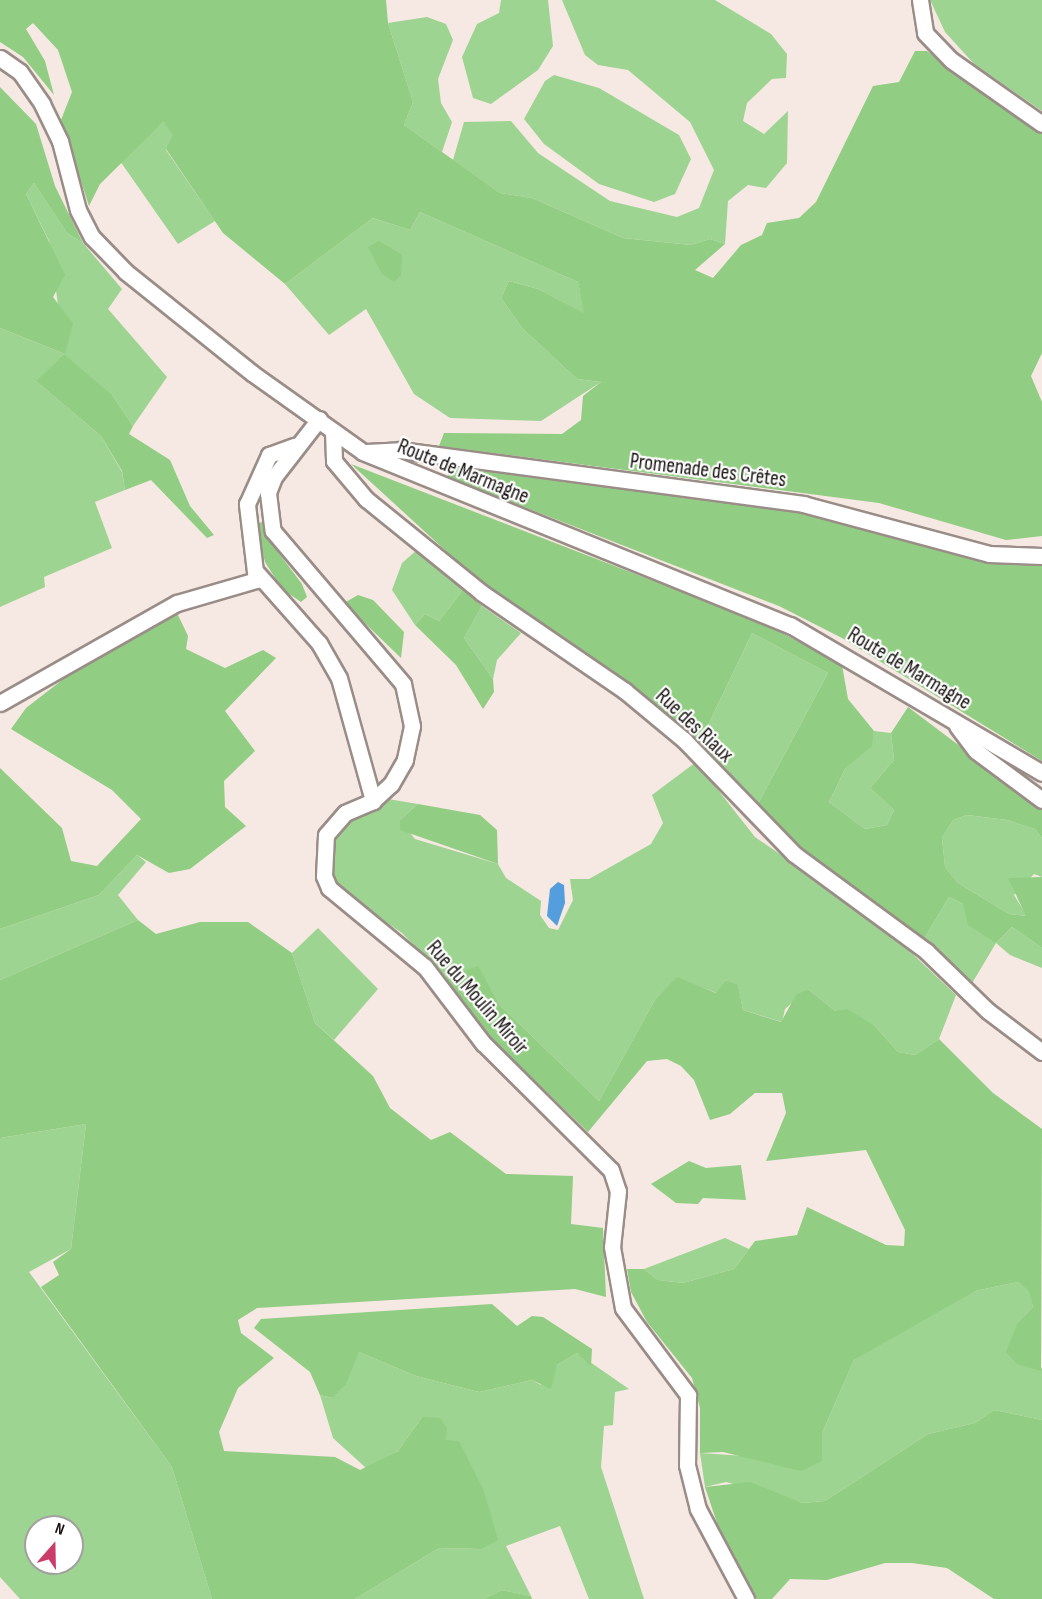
<!DOCTYPE html>
<html>
<head>
<meta charset="utf-8">
<style>
	body { margin:0 }
	#map { position:relative; width:1042px; height:1599px; overflow:hidden; background:#f6e8e2; font-family:"Sofia Sans Condensed",sans-serif }
	div>[style] { position:absolute }
	.green>* { inset:0; background:#9ed491 }
	.forest>* { inset:0; background:#91cd82 }
	.water>* { inset:0; background:#559edd }
	.roads { filter:drop-shadow(2px 0 #9a8d88) drop-shadow(-2px 0 #9a8d88) drop-shadow(0 2px #9a8d88) drop-shadow(0 -2px #9a8d88) }
	.minor>* { height:15px; margin:-7.5px; padding:0 7.5px; transform-origin:7.5px; border-radius:7.5px; background:#fff }
	span { translate:-50% -50%; white-space:nowrap; text-align:center; line-height:1.15; -webkit-text-stroke:4.5px #fff; paint-order:stroke }
	.street-label { font-size:21px; color:#16110f }
	.north { position:absolute; left:24px; top:1515px; width:60px; height:60px; box-sizing:border-box; background:#fff; border:2px solid #a2a09f; border-radius:50%; rotate:20deg; font-size:16px; font-weight:700; line-height:24px; text-align:center; color:#16110f }
	.north::after { content:''; display:block; margin:auto; width:21px; height:27px; background:#ca3d6a; clip-path:polygon(50% 0,100% 100%,50% 72%,0 100%) }
</style>
</head>
<body>
<div id="map">
	<div class="green">
		<div style="clip-path:polygon(501px 0,548px 0,553px 46px,538px 70px,491px 104px,473px 98px,462px 57px,477px 24px,499px 13px)"></div>
		<div style="clip-path:polygon(562px 0,715px 0,771px 34px,787px 54px,786px 78px,772px 79px,747px 103px,743px 121px,764px 134px,788px 111px,787px 163px,766px 188px,748px 185px,728px 201px,725px 244px,710px 239px,691px 245px,623px 238px,532px 198px,500px 193px,453px 160px,464px 122px,511px 121px,538px 153px,610px 201px,677px 217px,699px 208px,714px 170px,690px 122px,628px 70px,598px 65px,585px 55px)"></div>
		<div style="clip-path:polygon(930px 0,1042px 0,1042px 111px,975px 65px,945px 32px)"></div>
		<div style="clip-path:polygon(427px 17px,446px 24px,453px 40px,438px 79px,441px 103px,452px 122px,442px 152px,404px 125px,413px 102px,388px 23px)"></div>
		<div style="clip-path:polygon(554px 75px,599px 88px,679px 135px,691px 159px,675px 194px,654px 202px,599px 184px,544px 144px,524px 119px,545px 81px)"></div>
		<div style="clip-path:polygon(163px 122px,174px 135px,166px 150px,215px 221px,178px 244px,120px 161px)"></div>
		<div style="clip-path:polygon(34px 183px,67px 233px,83px 243px,122px 289px,108px 309px,167px 377px,133px 426px,112px 395px,36px 381px,101px 436px,122px 472px,125px 490px,95px 502px,112px 548px,44px 577px,45px 587px,0 607px,0 328px,65px 354px,49px 241px,26px 194px)"></div>
		<div style="clip-path:polygon(420px 212px,578px 282px,585px 314px,538px 289px,509px 281px,501px 298px,522px 328px,577px 379px,601px 382px,541px 421px,450px 418px,414px 394px,366px 309px,329px 335px,285px 284px,373px 218px,410px 230px)"></div>
		<div style="clip-path:polygon(417px 550px,463px 590px,439px 621px,425px 614px,415px 625px,392px 590px,402px 563px)"></div>
		<div style="clip-path:polygon(482px 606px,521px 633px,497px 660px,493px 679px,464px 638px)"></div>
		<div style="clip-path:polygon(752px 633px,828px 673px,758px 804px,699px 744px)"></div>
		<div style="clip-path:polygon(874px 731px,891px 733px,894px 760px,870px 788px,894px 810px,887px 825px,865px 829px,829px 802px,845px 769px,871px 746px)"></div>
		<div style="clip-path:polygon(696px 762px,755px 837px,880px 923px,956px 995px,939px 1039px,915px 1055px,898px 1052px,875px 1026px,835px 1011px,808px 989px,785px 1009px,782px 1022px,743px 1010px,738px 986px,726px 980px,717px 993px,677px 978px,656px 998px,599px 1101px,500px 1005px,478px 967px,445px 977px,402px 933px,345px 895px,333px 876px,328px 860px,336px 830px,388px 799px,418px 804px,400px 820px,415px 839px,498px 864px,506px 878px,541px 901px,540px 915px,549px 928px,558px 930px,573px 900px,570px 879px,589px 879px,651px 844px,663px 823px,652px 795px)"></div>
		<div style="clip-path:polygon(967px 815px,1007px 820px,1035px 829px,1042px 838px,1042px 877px,1034px 874px,1014px 895px,1027px 916px,1009px 914px,958px 883px,945px 867px,942px 838px,953px 820px)"></div>
		<div style="clip-path:polygon(137px 855px,146px 862px,118px 895px,138px 920px,0 980px,0 929px,99px 895px)"></div>
		<div style="clip-path:polygon(949px 897px,963px 904px,996px 943px,1012px 927px,1042px 948px,1042px 968px,1010px 955px,996px 943px,971px 985px,924px 939px)"></div>
		<div style="clip-path:polygon(318px 928px,378px 989px,334px 1040px,315px 1023px,292px 953px)"></div>
		<div style="clip-path:polygon(evenodd,86px 1124px,71px 1249px,29px 1272px,172px 1467px,212px 1599px,20px 1599px,0 1577px,0 1138px,86px 1124px,36px 1527px,72px 1527px,72px 1563px,36px 1563px,36px 1527px)"></div>
		<div style="clip-path:polygon(725px 1238px,749px 1249px,734px 1269px,683px 1283px,658px 1280px,644px 1269px)"></div>
		<div style="clip-path:polygon(1018px 1282px,1030px 1291px,1033px 1307px,1018px 1322px,1042px 1369px,1042px 1420px,994px 1410px,975px 1423px,928px 1434px,825px 1501px,802px 1503px,726px 1482px,705px 1487px,700px 1453px,822px 1461px,822px 1433px,854px 1360px,937px 1308px,975px 1291px)"></div>
		<div style="clip-path:polygon(359px 1352px,416px 1376px,479px 1392px,532px 1380px,541px 1385px,557px 1365px,577px 1353px,629px 1389px,615px 1392px,613px 1425px,604px 1426px,601px 1467px,644px 1599px,589px 1599px,560px 1526px,506px 1546px,531px 1596px,502px 1590px,483px 1599px,355px 1599px,439px 1548px,481px 1549px,445px 1440px,422px 1417px,398px 1451px,366px 1468px,333px 1438px,320px 1395px,332px 1398px)"></div>
	</div>
	<div class="forest">
		<div style="clip-path:polygon(0 0,386px 0,388px 23px,413px 102px,404px 125px,500px 193px,532px 198px,623px 238px,691px 245px,710px 239px,725px 244px,695px 270px,713px 278px,741px 245px,762px 235px,767px 223px,799px 218px,816px 202px,873px 86px,899px 82px,915px 51px,927px 51px,1042px 133px,1042px 353px,1031px 376px,1042px 402px,1042px 536px,1006px 540px,879px 503px,439px 446px,444px 433px,562px 434px,581px 420px,583px 396px,601px 382px,577px 379px,522px 328px,501px 298px,509px 281px,538px 289px,584px 313px,578px 282px,420px 212px,410px 230px,373px 218px,285px 284px,223px 233px,166px 149px,173px 135px,163px 122px,100px 184px,89px 206px,61px 120px,72px 92px,58px 50px,33px 23px,26px 29px,45px 61px,54px 95px,23px 57px,0 42px)"></div>
		<div style="clip-path:polygon(0 87px,36px 124px,55px 186px,83px 243px,67px 233px,34px 183px,26px 194px,65px 275px,53px 297px,73px 323px,65px 355px,112px 395px,133px 426px,129px 434px,170px 460px,190px 506px,214px 535px,207px 538px,151px 480px,125px 490px,122px 471px,101px 436px,36px 381px,65px 354px,0 328px)"></div>
		<div style="clip-path:polygon(379px 241px,402px 255px,401px 275px,394px 282px,382px 274px,368px 247px)"></div>
		<div style="clip-path:polygon(351px 464px,767px 625px,842px 665px,848px 699px,874px 731px,872px 746px,845px 769px,829px 802px,865px 829px,887px 825px,894px 810px,870px 788px,894px 760px,891px 733px,908px 707px,1042px 808px,1042px 838px,1035px 829px,1007px 820px,967px 815px,953px 820px,942px 838px,945px 867px,958px 883px,1009px 914px,1026px 916px,1008px 878px,1042px 877px,1042px 948px,1012px 927px,996px 943px,968px 925px,963px 904px,949px 897px,924px 939px,773px 827px,758px 804px,828px 673px,752px 633px,699px 744px,606px 668px,493px 594px)"></div>
		<div style="clip-path:polygon(452px 467px,800px 513px,994px 564px,1042px 566px,1042px 761px,842px 638px,779px 606px,447px 477px)"></div>
		<div style="clip-path:polygon(262px 522px,265px 535px,302px 584px,307px 597px,301px 602px,282px 589px,265px 562px,255px 525px)"></div>
		<div style="clip-path:polygon(463px 590px,482px 606px,464px 638px,493px 679px,494px 692px,483px 709px,456px 665px,415px 625px,425px 614px,439px 621px)"></div>
		<div style="clip-path:polygon(358px 595px,373px 600px,404px 632px,401px 658px,344px 603px)"></div>
		<div style="clip-path:polygon(176px 611px,188px 636px,186px 649px,225px 668px,263px 650px,276px 658px,225px 711px,255px 751px,224px 781px,225px 807px,246px 826px,190px 869px,169px 873px,137px 855px,99px 895px,0 929px,0 768px,62px 828px,71px 861px,97px 866px,141px 819px,112px 790px,11px 729px,26px 708px,70px 674px)"></div>
		<div style="clip-path:polygon(418px 804px,480px 815px,497px 830px,498px 864px,400px 830px,400px 820px)"></div>
		<div style="clip-path:polygon(138px 920px,156px 934px,200px 922px,248px 922px,292px 953px,315px 1023px,373px 1076px,390px 1108px,431px 1140px,450px 1132px,506px 1174px,573px 1176px,571px 1224px,603px 1228px,606px 1297px,575px 1289px,257px 1308px,238px 1320px,241px 1333px,274px 1358px,238px 1388px,219px 1432px,224px 1451px,335px 1457px,360px 1470px,398px 1451px,422px 1417px,440px 1418px,447px 1428px,446px 1440px,459px 1441px,484px 1491px,498px 1540px,481px 1549px,439px 1548px,355px 1599px,212px 1599px,172px 1467px,41px 1287px,59px 1275px,53px 1262px,71px 1249px,86px 1124px,0 1138px,0 980px)"></div>
		<div style="clip-path:polygon(478px 966px,500px 1005px,599px 1101px,656px 998px,677px 977px,716px 993px,726px 980px,738px 985px,743px 1010px,781px 1022px,796px 995px,808px 989px,835px 1011px,847px 1009px,875px 1026px,898px 1052px,915px 1055px,939px 1039px,993px 1093px,1042px 1129px,1041px 1371px,1017px 1364px,1006px 1352px,1018px 1322px,1033px 1307px,1029px 1291px,1018px 1282px,975px 1291px,854px 1360px,822px 1433px,822px 1461px,801px 1471px,723px 1452px,700px 1453px,700px 1408px,692px 1378px,647px 1322px,631px 1292px,627px 1269px,644px 1269px,658px 1280px,683px 1283px,734px 1269px,755px 1241px,797px 1235px,807px 1207px,886px 1245px,904px 1246px,905px 1230px,866px 1150px,766px 1161px,786px 1113px,782px 1093px,755px 1093px,730px 1114px,710px 1120px,694px 1080px,681px 1066px,667px 1059px,647px 1061px,588px 1132px,494px 1041px,445px 977px)"></div>
		<div style="clip-path:polygon(689px 1161px,706px 1168px,741px 1165px,746px 1200px,703px 1198px,698px 1204px,676px 1203px,651px 1184px)"></div>
		<div style="clip-path:polygon(492px 1304px,517px 1326px,532px 1316px,543px 1317px,592px 1349px,591px 1366px,577px 1353px,557px 1365px,551px 1389px,532px 1380px,479px 1392px,416px 1376px,359px 1352px,346px 1384px,332px 1398px,320px 1395px,310px 1372px,254px 1328px,261px 1319px)"></div>
		<div style="clip-path:polygon(994px 1410px,1042px 1420px,1042px 1599px,994px 1599px,947px 1568px,912px 1563px,885px 1563px,827px 1580px,790px 1579px,772px 1599px,757px 1599px,748px 1588px,727px 1553px,705px 1487px,750px 1482px,802px 1503px,825px 1501px,928px 1434px,975px 1423px)"></div>
		<div style="clip-path:polygon(502px 1590px,531px 1596px,532px 1599px,483px 1599px)"></div>
	</div>
	<div class="water">
		<div style="clip-path:polygon(558px 882px,564px 885px,565px 903px,557px 926px,547px 916px,550px 889px)"></div>
	</div>
	<div class="roads">
		<div class="minor">
			<div style="left:920px;top:0;width:33px;rotate:81deg"></div>
			<div style="left:925px;top:33px;width:37px;rotate:46deg"></div>
			<div style="left:951px;top:60px;width:111px;rotate:35.1deg"></div>
			<div style="left:0;top:58px;width:24px;rotate:35deg"></div>
			<div style="left:20px;top:72px;width:39px;rotate:55deg"></div>
			<div style="left:42px;top:104px;width:41px;rotate:64.1deg"></div>
			<div style="left:60px;top:141px;width:71px;rotate:75.4deg"></div>
			<div style="left:78px;top:210px;width:30px;rotate:63deg"></div>
			<div style="left:92px;top:237px;width:49px;rotate:45.8deg"></div>
			<div style="left:126px;top:272px;width:161px;rotate:38.7deg"></div>
			<div style="left:252px;top:373px;width:136px;rotate:35.4deg"></div>
			<div style="left:363px;top:452px;width:461px;rotate:22.1deg"></div>
			<div style="left:790px;top:625px;width:292px;rotate:30.4deg"></div>
			<div style="left:319px;top:419px;width:73px;rotate:127.8deg"></div>
			<div style="left:274px;top:477px;width:17px;rotate:111deg"></div>
			<div style="left:268px;top:493px;width:38px;rotate:83deg"></div>
			<div style="left:273px;top:531px;width:201px;rotate:49.6deg"></div>
			<div style="left:403px;top:684px;width:43px;rotate:77.9deg"></div>
			<div style="left:412px;top:726px;width:35px;rotate:102deg"></div>
			<div style="left:405px;top:760px;width:28px;rotate:120deg"></div>
			<div style="left:391px;top:784px;width:25px;rotate:137deg"></div>
			<div style="left:373px;top:801px;width:30px;rotate:157deg"></div>
			<div style="left:345px;top:813px;width:29px;rotate:131deg"></div>
			<div style="left:326px;top:835px;width:41px;rotate:92.8deg"></div>
			<div style="left:324px;top:876px;width:13px;rotate:67deg"></div>
			<div style="left:329px;top:888px;width:124px;rotate:39.5deg"></div>
			<div style="left:425px;top:967px;width:96px;rotate:52.7deg"></div>
			<div style="left:483px;top:1043px;width:180px;rotate:44.8deg"></div>
			<div style="left:611px;top:1170px;width:22px;rotate:72deg"></div>
			<div style="left:618px;top:1191px;width:56px;rotate:96.1deg"></div>
			<div style="left:612px;top:1247px;width:62px;rotate:79.8deg"></div>
			<div style="left:623px;top:1308px;width:109px;rotate:53.2deg"></div>
			<div style="left:688px;top:1395px;width:70px;rotate:90.8deg"></div>
			<div style="left:687px;top:1465px;width:45px;rotate:76deg"></div>
			<div style="left:698px;top:1509px;width:102px;rotate:61.9deg"></div>
			<div style="left:333px;top:431px;width:30px;rotate:88deg"></div>
			<div style="left:334px;top:461px;width:50px;rotate:49.9deg"></div>
			<div style="left:366px;top:499px;width:149px;rotate:39deg"></div>
			<div style="left:482px;top:593px;width:173px;rotate:34.4deg"></div>
			<div style="left:625px;top:691px;width:77px;rotate:39.7deg"></div>
			<div style="left:684px;top:740px;width:158px;rotate:46deg"></div>
			<div style="left:794px;top:854px;width:164px;rotate:36.3deg"></div>
			<div style="left:926px;top:951px;width:86px;rotate:44.1deg"></div>
			<div style="left:988px;top:1011px;width:68px;rotate:37.2deg"></div>
			<div style="left:366px;top:452px;width:34px;rotate:-3deg"></div>
			<div style="left:400px;top:450px;width:407px;rotate:7.6deg"></div>
			<div style="left:803px;top:504px;width:193px;rotate:15deg"></div>
			<div style="left:989px;top:554px;width:53px;rotate:2.2deg"></div>
			<div style="left:257px;top:573px;width:94px;rotate:48.5deg"></div>
			<div style="left:319px;top:643px;width:40px;rotate:60.3deg"></div>
			<div style="left:339px;top:678px;width:128px;rotate:74.5deg"></div>
			<div style="left:0;top:703px;width:203px;rotate:-29.5deg"></div>
			<div style="left:177px;top:603px;width:82px;rotate:-16.2deg"></div>
			<div style="left:256px;top:580px;width:77px;rotate:-96.8deg"></div>
			<div style="left:247px;top:504px;width:54px;rotate:-65.8deg"></div>
			<div style="left:269px;top:455px;width:27px;rotate:-20deg"></div>
			<div style="left:957px;top:726px;width:31px;rotate:53deg"></div>
			<div style="left:976px;top:751px;width:82px;rotate:36.6deg"></div>
		</div>
	</div>
	<div class="street-label">
		<span style="left:708px;top:471px;rotate:7deg">Promenade des Crêtes</span>
		<span style="left:463px;top:472px;rotate:22deg">Route de Marmagne</span>
		<span style="left:909px;top:669px;rotate:31deg">Route de Marmagne</span>
		<span style="left:694px;top:726px;rotate:43deg">Rue des Riaux</span>
		<span style="left:477px;top:998px;rotate:49deg">Rue du Moulin Miroir</span>
	</div>
	<div class="north">N</div>
</div>
</body>
</html>
